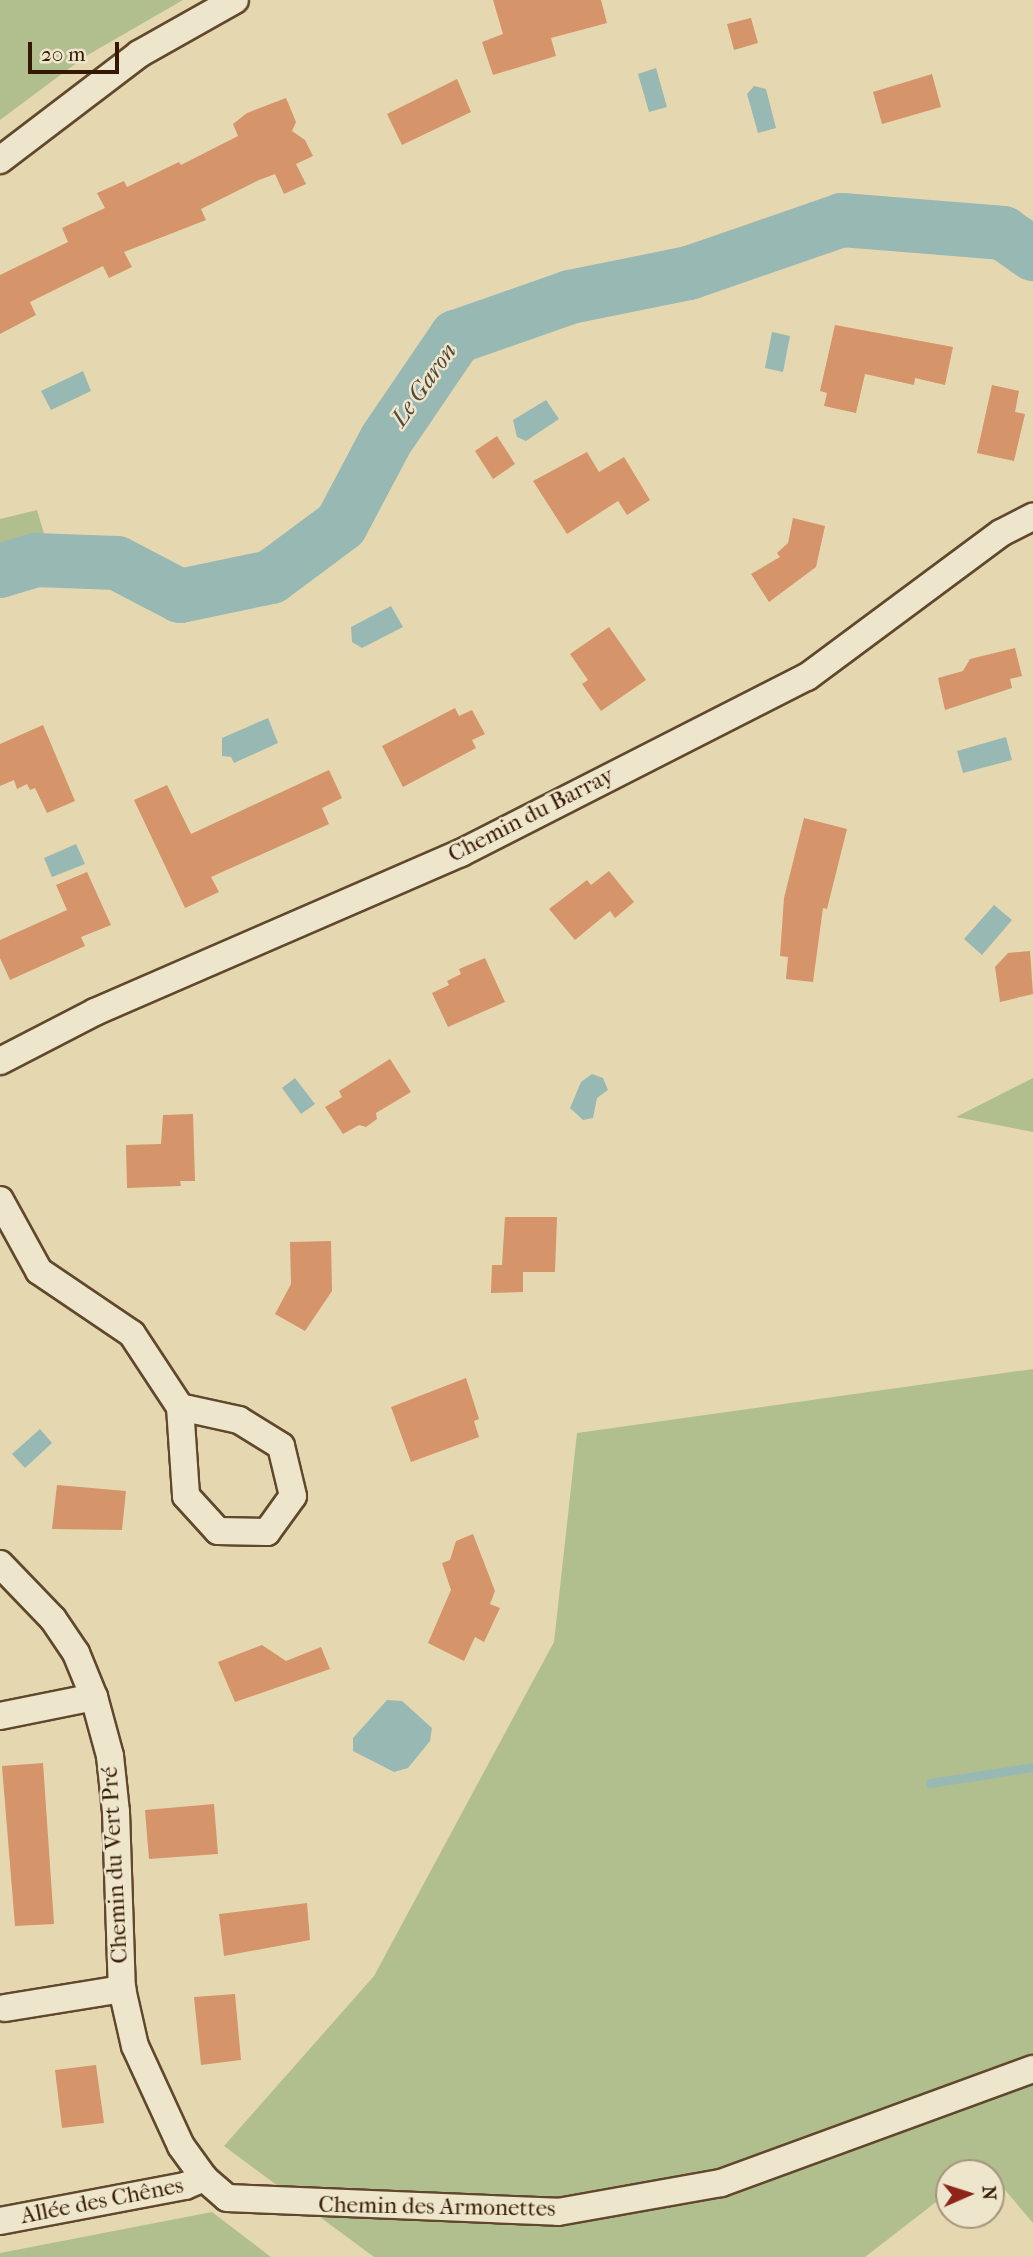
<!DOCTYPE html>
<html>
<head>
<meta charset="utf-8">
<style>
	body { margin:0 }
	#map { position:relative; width:1033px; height:2257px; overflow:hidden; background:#e5d8b1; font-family:"IM FELL French Canon",serif }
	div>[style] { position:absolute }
	.green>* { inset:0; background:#b1bf8e }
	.water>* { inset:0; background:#98b8b4 }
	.stream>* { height:9px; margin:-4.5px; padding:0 4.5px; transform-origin:4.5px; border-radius:4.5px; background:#98b8b4 }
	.river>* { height:54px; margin:-27px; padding:0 27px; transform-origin:27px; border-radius:27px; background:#98b8b4 }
	.building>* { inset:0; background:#d59469 }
	.roads { filter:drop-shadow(2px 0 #61482d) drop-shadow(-2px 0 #61482d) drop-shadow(0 2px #61482d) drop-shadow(0 -2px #61482d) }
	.minor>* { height:26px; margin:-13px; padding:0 13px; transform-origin:13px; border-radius:13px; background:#eee6cc }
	span { translate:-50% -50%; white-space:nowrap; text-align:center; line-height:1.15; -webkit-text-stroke:5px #eee6cc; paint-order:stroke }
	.street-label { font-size:23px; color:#351801 }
	.water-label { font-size:24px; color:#534837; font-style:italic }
	.north { position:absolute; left:935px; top:2159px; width:70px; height:70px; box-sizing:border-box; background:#eee6cc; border:2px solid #a4947b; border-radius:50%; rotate:87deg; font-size:19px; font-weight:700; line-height:28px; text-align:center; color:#351801 }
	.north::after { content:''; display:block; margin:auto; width:24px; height:32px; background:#8f2418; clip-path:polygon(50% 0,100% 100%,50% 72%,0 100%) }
	.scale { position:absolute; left:28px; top:42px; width:91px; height:32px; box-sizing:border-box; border:4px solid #351801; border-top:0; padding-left:9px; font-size:21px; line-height:24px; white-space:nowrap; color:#351801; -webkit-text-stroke:5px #eee6cc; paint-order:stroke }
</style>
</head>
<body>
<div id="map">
	<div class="green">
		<div style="clip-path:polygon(0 0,183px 0,86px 56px,0 120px)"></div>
		<div style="clip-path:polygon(37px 510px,55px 571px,0 587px,0 519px)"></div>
		<div style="clip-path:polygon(1033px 1078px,1033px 1132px,956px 1117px)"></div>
		<div style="clip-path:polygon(1033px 1369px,1033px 2223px,984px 2165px,973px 2173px,949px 2173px,949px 2192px,865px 2257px,374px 2257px,224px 2146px,374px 1976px,554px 1642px,577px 1433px)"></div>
		<div style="clip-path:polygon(212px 2212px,271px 2257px,0 2257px,0 2253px)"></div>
	</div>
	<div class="water">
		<div style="clip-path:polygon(656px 68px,667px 107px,649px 112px,638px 74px)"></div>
		<div style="clip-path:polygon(754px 86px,766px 89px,776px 128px,758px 133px,747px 94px)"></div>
		<div style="clip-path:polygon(772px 332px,790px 336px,783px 372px,765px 368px)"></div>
		<div style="clip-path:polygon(83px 371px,91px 391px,51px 410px,41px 391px)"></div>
		<div style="clip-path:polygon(546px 400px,559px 419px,526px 441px,517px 437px,513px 420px)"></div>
		<div style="clip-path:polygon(391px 606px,403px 627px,362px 648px,352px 642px,351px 627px)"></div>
		<div style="clip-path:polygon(268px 718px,278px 743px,234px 763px,231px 757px,222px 756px,222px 738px)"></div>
		<div style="clip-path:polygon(1006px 737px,1012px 760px,963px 773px,957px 751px)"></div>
		<div style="clip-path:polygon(76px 844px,85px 864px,52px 877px,44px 858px)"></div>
		<div style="clip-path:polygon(994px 905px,1012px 920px,982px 955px,964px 939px)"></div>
		<div style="clip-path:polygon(592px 1074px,603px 1078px,608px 1090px,597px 1098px,593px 1118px,583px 1120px,570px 1108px,581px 1082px)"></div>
		<div style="clip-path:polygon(295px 1078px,315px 1104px,301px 1114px,282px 1088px)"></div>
		<div style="clip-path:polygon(40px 1429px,52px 1443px,25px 1468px,12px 1454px)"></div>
		<div style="clip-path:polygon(387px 1700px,402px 1701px,432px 1728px,430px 1741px,408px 1768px,394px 1772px,353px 1751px,353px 1738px)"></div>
	</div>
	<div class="stream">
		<div style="left:930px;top:1783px;width:104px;rotate:-8.8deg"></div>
	</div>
	<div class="river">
		<div style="left:0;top:571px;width:37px;rotate:-17deg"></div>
		<div style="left:35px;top:560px;width:82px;rotate:2.1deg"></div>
		<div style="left:117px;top:563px;width:71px;rotate:27.6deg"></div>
		<div style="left:180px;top:596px;width:93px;rotate:-11.8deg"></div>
		<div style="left:271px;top:577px;width:87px;rotate:-36.6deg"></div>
		<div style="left:341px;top:525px;width:96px;rotate:-62.1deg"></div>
		<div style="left:386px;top:440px;width:125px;rotate:-55.8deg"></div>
		<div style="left:456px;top:337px;width:121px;rotate:-19.3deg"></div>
		<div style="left:570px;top:297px;width:121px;rotate:-11.4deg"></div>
		<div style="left:689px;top:273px;width:162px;rotate:-19.1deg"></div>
		<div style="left:842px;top:220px;width:162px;rotate:4.6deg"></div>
		<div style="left:1003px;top:233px;width:37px;rotate:35deg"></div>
	</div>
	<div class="building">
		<div style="clip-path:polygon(493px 0,601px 0,607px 23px,551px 38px,556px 56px,493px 75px,482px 42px,503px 34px)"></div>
		<div style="clip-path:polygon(751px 18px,758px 43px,734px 50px,727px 24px)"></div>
		<div style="clip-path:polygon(932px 74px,941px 107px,882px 124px,873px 92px)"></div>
		<div style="clip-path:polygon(457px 79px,471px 112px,402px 145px,387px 114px)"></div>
		<div style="clip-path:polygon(286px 98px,296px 122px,292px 131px,305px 140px,313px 156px,296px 164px,306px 184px,284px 194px,275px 174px,259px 180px,201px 209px,206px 220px,124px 252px,132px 267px,109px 278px,103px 266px,30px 302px,36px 315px,0 334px,0 275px,68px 242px,62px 228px,105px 208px,97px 193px,124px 181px,127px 187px,179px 162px,181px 165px,238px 136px,233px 124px,247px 113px)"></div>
		<div style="clip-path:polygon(835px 325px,953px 347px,945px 385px,915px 378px,914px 385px,865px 374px,856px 413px,824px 406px,827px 393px,820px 391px)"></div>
		<div style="clip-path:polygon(992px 385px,1019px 391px,1015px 412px,1025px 414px,1014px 461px,977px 453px)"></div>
		<div style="clip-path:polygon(497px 436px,515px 464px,493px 479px,475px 451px)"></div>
		<div style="clip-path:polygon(587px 452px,599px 472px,624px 457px,650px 500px,627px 515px,618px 501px,567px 534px,533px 481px)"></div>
		<div style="clip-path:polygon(793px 518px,825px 526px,816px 567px,769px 602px,751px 574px,780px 557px,777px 553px,788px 543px)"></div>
		<div style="clip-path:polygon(609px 627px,646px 680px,601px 711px,582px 684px,588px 680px,570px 654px)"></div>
		<div style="clip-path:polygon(1015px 648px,1022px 676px,1010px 679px,1012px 688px,945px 710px,938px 678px,963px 671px,970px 659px)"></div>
		<div style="clip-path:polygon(455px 708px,459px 716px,472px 710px,485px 734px,472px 740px,476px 748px,403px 787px,382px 746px)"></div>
		<div style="clip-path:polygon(43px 725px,75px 801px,47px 813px,35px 788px,30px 790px,27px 784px,17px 789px,14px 780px,0 786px,0 744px)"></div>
		<div style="clip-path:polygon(329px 770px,342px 798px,322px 808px,329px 824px,211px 877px,219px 892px,185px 908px,134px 800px,167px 785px,191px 834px)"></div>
		<div style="clip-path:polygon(804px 818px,847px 829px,827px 909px,823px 908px,813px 982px,786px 979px,788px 957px,780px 956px,784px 898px)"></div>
		<div style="clip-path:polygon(609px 871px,634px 902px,615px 918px,610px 911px,575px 940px,549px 909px,587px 880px,591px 885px)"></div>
		<div style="clip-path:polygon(87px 872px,111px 925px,81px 937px,85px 946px,10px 980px,0 958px,0 940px,67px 910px,56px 885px)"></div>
		<div style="clip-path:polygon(1030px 951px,1033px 994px,1000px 1002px,995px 967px,1008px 953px)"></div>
		<div style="clip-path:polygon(485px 958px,505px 1002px,448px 1027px,432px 993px,449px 985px,447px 981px,461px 974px,459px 969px)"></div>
		<div style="clip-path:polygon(390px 1059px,411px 1092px,376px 1113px,377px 1119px,366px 1127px,359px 1125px,343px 1134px,325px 1107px,342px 1097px,339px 1091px)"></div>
		<div style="clip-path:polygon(193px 1114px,195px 1181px,180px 1181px,181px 1186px,127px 1188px,126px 1145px,161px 1144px,163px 1115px)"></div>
		<div style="clip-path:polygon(505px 1217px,557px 1217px,555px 1272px,523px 1272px,523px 1292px,491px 1293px,492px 1265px,502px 1265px)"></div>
		<div style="clip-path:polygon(331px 1241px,332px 1291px,305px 1331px,275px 1314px,291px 1284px,290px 1242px)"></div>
		<div style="clip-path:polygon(466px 1378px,479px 1419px,474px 1421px,479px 1437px,411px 1462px,391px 1407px)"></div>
		<div style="clip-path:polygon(57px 1485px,126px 1491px,122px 1530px,52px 1529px)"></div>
		<div style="clip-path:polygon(473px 1534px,495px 1591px,490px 1604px,500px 1608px,484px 1642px,475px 1637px,464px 1661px,428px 1643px,451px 1590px,442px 1563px,450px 1560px,456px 1541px)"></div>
		<div style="clip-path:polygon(262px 1645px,286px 1661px,321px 1647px,330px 1669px,235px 1702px,218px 1662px)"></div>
		<div style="clip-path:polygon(43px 1763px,54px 1924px,15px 1926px,2px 1766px)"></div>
		<div style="clip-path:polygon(214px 1804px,218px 1854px,149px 1859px,145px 1810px)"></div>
		<div style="clip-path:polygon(307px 1903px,310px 1940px,224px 1956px,219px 1914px)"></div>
		<div style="clip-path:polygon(235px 1994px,241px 2060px,201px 2065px,194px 1997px)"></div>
		<div style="clip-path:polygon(96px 2065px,104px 2123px,62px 2128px,55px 2070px)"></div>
	</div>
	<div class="roads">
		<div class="minor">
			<div style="left:0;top:160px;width:175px;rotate:-37.3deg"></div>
			<div style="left:139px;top:54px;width:110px;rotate:-29.4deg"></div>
			<div style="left:0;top:1061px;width:107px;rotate:-27.3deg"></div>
			<div style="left:95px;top:1012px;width:399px;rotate:-23.5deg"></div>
			<div style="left:461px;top:853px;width:388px;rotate:-27deg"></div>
			<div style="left:807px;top:677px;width:242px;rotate:-36.6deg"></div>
			<div style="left:1001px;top:533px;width:36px;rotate:-27deg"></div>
			<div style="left:0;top:1200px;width:81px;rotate:61.2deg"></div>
			<div style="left:39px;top:1271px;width:112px;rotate:34.1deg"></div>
			<div style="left:132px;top:1334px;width:87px;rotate:56.7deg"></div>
			<div style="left:180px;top:1407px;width:89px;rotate:86.1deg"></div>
			<div style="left:186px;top:1496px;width:47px;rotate:47.6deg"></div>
			<div style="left:218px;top:1531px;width:49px;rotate:1.2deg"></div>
			<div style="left:267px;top:1532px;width:44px;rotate:-54.2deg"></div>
			<div style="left:293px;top:1496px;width:51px;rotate:-103.5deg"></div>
			<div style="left:281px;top:1446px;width:49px;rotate:-148.2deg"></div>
			<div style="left:239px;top:1420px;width:60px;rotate:-167.6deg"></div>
			<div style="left:0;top:1564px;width:76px;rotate:46.1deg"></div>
			<div style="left:53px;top:1619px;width:41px;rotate:55.9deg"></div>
			<div style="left:76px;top:1653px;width:48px;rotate:67.8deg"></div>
			<div style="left:94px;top:1697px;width:61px;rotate:74.8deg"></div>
			<div style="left:110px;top:1756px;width:56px;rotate:83.9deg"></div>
			<div style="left:116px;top:1812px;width:177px;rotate:88.1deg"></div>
			<div style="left:122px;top:1989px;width:58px;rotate:77.2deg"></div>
			<div style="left:135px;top:2046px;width:110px;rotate:65.3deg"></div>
			<div style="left:181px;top:2146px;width:39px;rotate:54deg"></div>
			<div style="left:204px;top:2178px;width:30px;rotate:41deg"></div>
			<div style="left:227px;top:2198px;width:331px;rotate:2.4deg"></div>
			<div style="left:558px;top:2212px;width:166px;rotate:-10.1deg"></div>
			<div style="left:721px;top:2183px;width:332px;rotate:-20.1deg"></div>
			<div style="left:0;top:1716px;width:96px;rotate:-11.4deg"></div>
			<div style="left:5px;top:2008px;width:119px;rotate:-9.2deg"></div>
			<div style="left:0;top:2221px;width:188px;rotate:-10.7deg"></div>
			<div style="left:185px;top:2186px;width:21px;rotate:-23deg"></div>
		</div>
	</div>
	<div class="street-label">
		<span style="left:531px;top:815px;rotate:-27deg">Chemin du Barray</span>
		<span style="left:115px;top:1865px;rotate:-93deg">Chemin du Vert Pré</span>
		<span style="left:102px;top:2201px;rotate:-11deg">Allée des Chênes</span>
		<span style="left:437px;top:2207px;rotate:1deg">Chemin des Armonettes</span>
	</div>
	<div class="water-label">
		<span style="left:424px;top:385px;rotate:-55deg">Le Garon</span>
	</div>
	<div class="north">N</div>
	<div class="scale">20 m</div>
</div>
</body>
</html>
